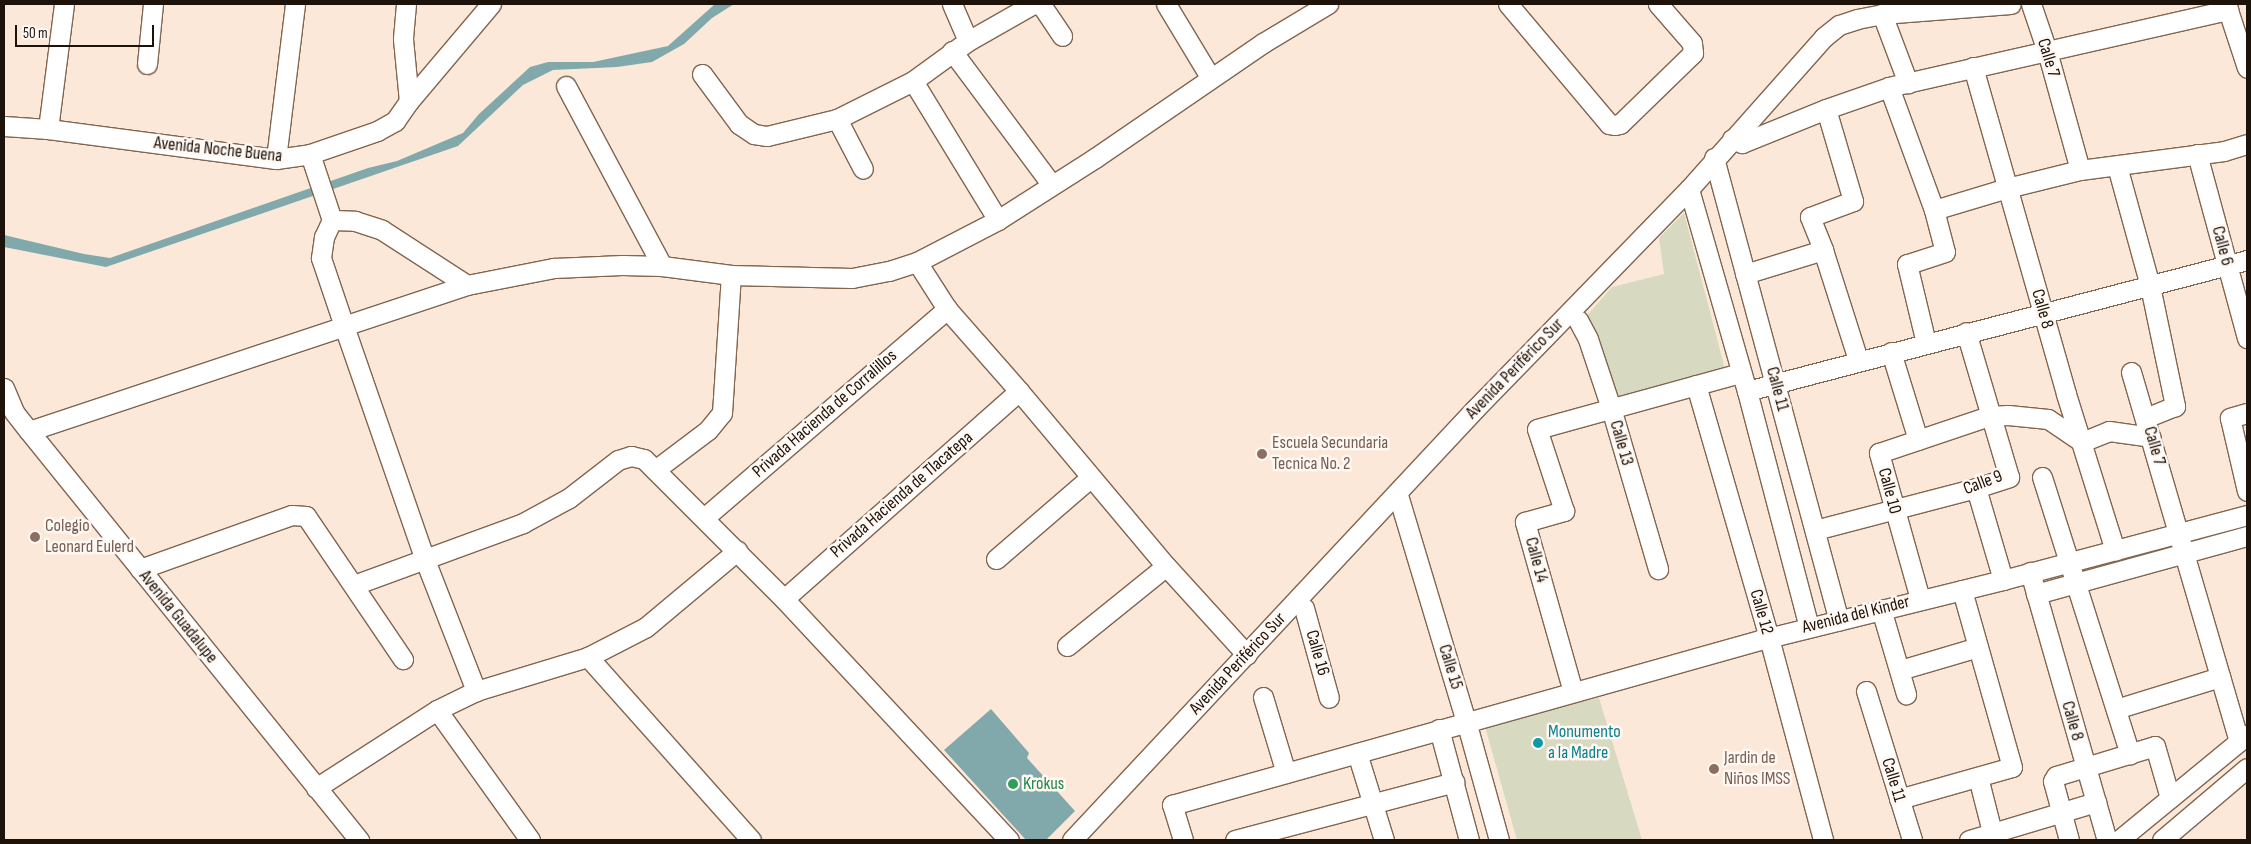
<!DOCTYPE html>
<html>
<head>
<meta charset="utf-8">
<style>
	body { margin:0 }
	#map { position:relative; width:2251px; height:844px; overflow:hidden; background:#fce8d9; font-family:"Sofia Sans Condensed",sans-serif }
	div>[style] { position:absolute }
	.green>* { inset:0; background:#d7dac0 }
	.water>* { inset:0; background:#81a9ac }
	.roads { filter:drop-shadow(1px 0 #82654f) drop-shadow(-1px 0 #82654f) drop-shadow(0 1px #82654f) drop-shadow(0 -1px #82654f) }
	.minor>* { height:19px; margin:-9.5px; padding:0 9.5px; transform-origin:9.5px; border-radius:9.5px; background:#fff }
	.dots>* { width:14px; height:14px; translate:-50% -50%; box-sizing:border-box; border:2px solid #fff8f3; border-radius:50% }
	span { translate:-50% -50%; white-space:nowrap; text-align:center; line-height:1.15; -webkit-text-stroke:5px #fff8f3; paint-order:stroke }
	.street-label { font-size:18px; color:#1e130a }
	.education-label { font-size:18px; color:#785e54 }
	.left { translate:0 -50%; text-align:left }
	.culture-label { font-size:18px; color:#0d838f }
	.leisure-label { font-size:18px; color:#27864d }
	.frame { position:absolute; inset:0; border:5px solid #1e130a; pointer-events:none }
	.scale { position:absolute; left:15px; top:25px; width:139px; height:22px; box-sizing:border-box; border:2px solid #1e130a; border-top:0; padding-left:6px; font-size:15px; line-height:18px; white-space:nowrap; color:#1e130a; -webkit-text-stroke:4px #fff8f3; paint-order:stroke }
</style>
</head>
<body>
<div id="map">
	<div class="green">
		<div style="clip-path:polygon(1684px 213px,1725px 369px,1614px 400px,1583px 320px,1612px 287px,1664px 274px,1659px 238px)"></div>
		<div style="clip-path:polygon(1599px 698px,1642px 840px,1517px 840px,1484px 723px)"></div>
	</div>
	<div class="water">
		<div style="clip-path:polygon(715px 4px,734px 4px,712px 18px,684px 44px,652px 62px,617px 67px,553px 70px,523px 85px,458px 146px,106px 267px,4px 247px,4px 235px,84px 254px,110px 258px,368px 168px,397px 161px,463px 133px,479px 114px,530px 67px,548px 62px,593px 62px,668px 46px)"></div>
		<div style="clip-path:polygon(991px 709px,1029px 753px,1027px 758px,1075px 811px,1046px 840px,1026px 840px,944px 750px)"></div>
	</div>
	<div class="roads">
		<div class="minor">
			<div style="left:406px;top:4px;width:35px;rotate:95deg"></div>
			<div style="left:403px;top:39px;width:62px;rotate:84.5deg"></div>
			<div style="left:952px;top:4px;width:40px;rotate:66.6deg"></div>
			<div style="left:1036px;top:4px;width:6px;rotate:18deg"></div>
			<div style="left:1042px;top:6px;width:36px;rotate:56deg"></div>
			<div style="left:1166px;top:4px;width:85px;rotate:58.9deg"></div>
			<div style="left:1508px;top:4px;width:157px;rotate:49.9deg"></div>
			<div style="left:1609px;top:124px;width:6px;rotate:9deg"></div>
			<div style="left:1615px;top:125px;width:5px;rotate:-11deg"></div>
			<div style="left:1620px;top:124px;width:102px;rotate:-44.2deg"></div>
			<div style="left:1693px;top:53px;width:10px;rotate:-96deg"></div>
			<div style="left:1692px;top:43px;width:52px;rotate:-131.1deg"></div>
			<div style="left:2031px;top:4px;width:50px;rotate:71.2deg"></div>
			<div style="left:2047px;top:51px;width:123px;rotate:74.5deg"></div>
			<div style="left:2226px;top:4px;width:67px;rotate:71.8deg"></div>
			<div style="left:1882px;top:14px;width:74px;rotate:69.4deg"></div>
			<div style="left:952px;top:51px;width:167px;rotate:53.3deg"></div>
			<div style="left:147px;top:64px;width:60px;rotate:-84.3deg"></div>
			<div style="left:1973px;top:67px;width:340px;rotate:74.1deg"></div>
			<div style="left:2066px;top:394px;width:164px;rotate:72.6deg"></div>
			<div style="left:702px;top:74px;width:62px;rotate:53.5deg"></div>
			<div style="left:739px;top:124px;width:18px;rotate:34deg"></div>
			<div style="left:754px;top:134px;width:13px;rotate:9deg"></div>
			<div style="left:767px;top:136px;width:72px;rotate:-13.7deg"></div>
			<div style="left:837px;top:119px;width:85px;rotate:-26.6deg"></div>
			<div style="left:913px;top:81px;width:68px;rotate:-36deg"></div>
			<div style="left:968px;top:41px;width:75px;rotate:-29.6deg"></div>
			<div style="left:913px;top:81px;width:163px;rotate:58.6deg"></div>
			<div style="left:566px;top:86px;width:204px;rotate:61.9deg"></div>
			<div style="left:1889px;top:87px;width:131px;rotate:69.9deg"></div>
			<div style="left:1934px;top:210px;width:43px;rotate:75.3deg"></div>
			<div style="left:1945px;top:252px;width:40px;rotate:162deg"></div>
			<div style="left:1907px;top:264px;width:81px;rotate:76.5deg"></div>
			<div style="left:1826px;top:109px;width:96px;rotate:73.6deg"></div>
			<div style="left:1853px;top:201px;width:46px;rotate:159.6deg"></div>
			<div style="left:1810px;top:217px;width:35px;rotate:68deg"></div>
			<div style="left:1823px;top:250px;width:115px;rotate:72.3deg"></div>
			<div style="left:837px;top:119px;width:56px;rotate:62.5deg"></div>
			<div style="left:4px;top:126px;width:44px;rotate:3.9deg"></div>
			<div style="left:48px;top:129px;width:230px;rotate:7.5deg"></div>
			<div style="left:276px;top:159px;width:34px;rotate:-8deg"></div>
			<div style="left:310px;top:154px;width:71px;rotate:-18.9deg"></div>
			<div style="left:377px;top:131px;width:21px;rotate:-29deg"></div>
			<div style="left:395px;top:121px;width:24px;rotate:-55deg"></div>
			<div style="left:409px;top:101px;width:127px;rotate:-49.8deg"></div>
			<div style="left:48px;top:129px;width:126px;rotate:-82.7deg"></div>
			<div style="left:1732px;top:139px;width:11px;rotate:22deg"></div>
			<div style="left:1742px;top:143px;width:91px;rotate:-22deg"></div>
			<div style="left:1826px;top:109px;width:67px;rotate:-19.2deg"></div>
			<div style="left:1889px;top:87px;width:348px;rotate:-12.8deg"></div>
			<div style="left:310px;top:154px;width:70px;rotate:71.6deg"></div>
			<div style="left:332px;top:220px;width:23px;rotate:2deg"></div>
			<div style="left:355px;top:221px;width:28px;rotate:18deg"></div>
			<div style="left:382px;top:230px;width:101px;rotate:32.9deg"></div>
			<div style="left:467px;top:285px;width:89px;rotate:-11.1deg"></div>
			<div style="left:554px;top:268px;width:68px;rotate:-2.5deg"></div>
			<div style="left:622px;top:265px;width:40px;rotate:1.4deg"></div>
			<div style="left:662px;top:266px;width:70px;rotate:7.4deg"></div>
			<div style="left:731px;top:275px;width:121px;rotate:1.4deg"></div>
			<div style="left:852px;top:278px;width:38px;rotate:-11deg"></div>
			<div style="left:889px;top:271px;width:29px;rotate:-18deg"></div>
			<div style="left:917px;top:262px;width:91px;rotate:-27.4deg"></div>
			<div style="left:998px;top:220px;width:115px;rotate:-32.6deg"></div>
			<div style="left:1095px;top:158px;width:204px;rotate:-34.4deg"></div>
			<div style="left:1263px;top:43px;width:76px;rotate:-31deg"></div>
			<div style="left:2197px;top:154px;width:191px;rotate:74.8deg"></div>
			<div style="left:1714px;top:158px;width:479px;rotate:74.9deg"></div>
			<div style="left:276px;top:159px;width:156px;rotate:-83deg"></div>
			<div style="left:2117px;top:166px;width:124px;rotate:74.6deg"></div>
			<div style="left:2150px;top:286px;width:123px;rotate:78.2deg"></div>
			<div style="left:2175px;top:406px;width:32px;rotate:158deg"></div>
			<div style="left:1689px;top:189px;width:210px;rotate:74deg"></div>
			<div style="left:1747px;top:391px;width:244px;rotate:75.3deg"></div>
			<div style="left:1934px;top:210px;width:76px;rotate:-16.8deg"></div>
			<div style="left:2007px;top:188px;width:75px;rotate:-13.9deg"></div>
			<div style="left:2080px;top:170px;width:145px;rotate:-7.5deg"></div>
			<div style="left:2224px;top:151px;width:24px;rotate:-17deg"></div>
			<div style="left:917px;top:262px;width:56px;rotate:57.4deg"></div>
			<div style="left:947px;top:309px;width:109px;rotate:48.7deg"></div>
			<div style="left:1019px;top:391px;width:229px;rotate:50deg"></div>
			<div style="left:1166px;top:566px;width:120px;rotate:47.7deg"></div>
			<div style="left:1745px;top:274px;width:82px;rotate:-17.1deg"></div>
			<div style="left:467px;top:285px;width:130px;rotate:161.6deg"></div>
			<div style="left:344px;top:326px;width:248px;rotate:70.9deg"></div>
			<div style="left:425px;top:560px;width:141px;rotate:68.7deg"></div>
			<div style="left:1578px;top:320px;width:21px;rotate:62deg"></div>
			<div style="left:1588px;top:339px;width:73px;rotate:71.6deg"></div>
			<div style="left:1611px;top:408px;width:168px;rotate:73.7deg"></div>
			<div style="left:1891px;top:352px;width:92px;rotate:72.9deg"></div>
			<div style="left:2131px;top:372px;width:385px;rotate:73.7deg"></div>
			<div style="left:1696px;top:385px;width:263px;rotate:73.9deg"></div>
			<div style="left:1769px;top:638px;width:209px;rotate:75deg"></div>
			<div style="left:4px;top:388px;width:26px;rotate:67deg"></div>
			<div style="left:14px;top:412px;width:24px;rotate:52deg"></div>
			<div style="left:29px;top:431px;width:526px;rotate:51.1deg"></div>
			<div style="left:1747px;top:391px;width:517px;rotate:-14.68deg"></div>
			<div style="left:2247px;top:413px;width:18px;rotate:164deg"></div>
			<div style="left:2230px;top:418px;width:75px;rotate:76.9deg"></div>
			<div style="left:29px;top:431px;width:332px;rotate:-18.4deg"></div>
			<div style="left:344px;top:326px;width:72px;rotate:-108.7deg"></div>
			<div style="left:321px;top:258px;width:21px;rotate:-82deg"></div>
			<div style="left:324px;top:237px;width:19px;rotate:-65deg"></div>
			<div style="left:655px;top:470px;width:66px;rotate:-37deg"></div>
			<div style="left:708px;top:430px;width:22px;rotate:-51deg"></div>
			<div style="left:722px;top:413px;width:138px;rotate:-86.3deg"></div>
			<div style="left:2042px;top:477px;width:291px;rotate:72.4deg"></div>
			<div style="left:1976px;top:488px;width:96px;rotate:73.6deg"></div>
			<div style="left:1398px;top:495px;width:236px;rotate:73.3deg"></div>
			<div style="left:1466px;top:721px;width:123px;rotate:74.5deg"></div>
			<div style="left:704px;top:518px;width:321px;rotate:-40.7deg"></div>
			<div style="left:1815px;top:530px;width:166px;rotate:-14.6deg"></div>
			<div style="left:1976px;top:488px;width:35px;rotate:-18deg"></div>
			<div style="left:2009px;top:477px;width:151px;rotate:-106.5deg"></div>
			<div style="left:996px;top:559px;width:124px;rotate:-40.8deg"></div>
			<div style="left:140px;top:569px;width:161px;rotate:-19.6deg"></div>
			<div style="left:292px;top:515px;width:14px;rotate:4deg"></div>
			<div style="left:306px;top:516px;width:173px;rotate:55.9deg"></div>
			<div style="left:2030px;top:572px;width:279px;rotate:74deg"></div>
			<div style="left:354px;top:585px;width:180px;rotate:-20.1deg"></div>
			<div style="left:523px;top:523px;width:52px;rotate:-28.5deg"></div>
			<div style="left:569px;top:498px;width:62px;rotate:-37.8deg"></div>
			<div style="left:618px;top:460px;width:14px;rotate:-17deg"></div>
			<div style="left:631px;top:456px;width:13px;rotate:13deg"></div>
			<div style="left:644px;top:459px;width:198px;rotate:45deg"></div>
			<div style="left:784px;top:599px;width:330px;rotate:47deg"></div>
			<div style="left:2036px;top:594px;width:219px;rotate:-15.4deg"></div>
			<div style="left:784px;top:599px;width:314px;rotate:-41.5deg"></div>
			<div style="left:1920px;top:599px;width:152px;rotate:-105.7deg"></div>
			<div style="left:1879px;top:453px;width:116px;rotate:-18.6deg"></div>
			<div style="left:1989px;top:416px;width:19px;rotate:-3deg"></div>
			<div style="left:2008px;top:415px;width:40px;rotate:5.7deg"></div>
			<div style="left:2048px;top:419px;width:41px;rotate:34.1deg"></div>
			<div style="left:2082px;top:442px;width:29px;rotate:-22deg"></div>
			<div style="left:2109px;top:431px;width:42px;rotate:8.1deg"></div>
			<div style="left:1304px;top:608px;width:93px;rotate:74.5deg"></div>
			<div style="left:1881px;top:609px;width:89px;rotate:73.6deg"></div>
			<div style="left:1067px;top:646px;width:127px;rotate:-38.9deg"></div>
			<div style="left:588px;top:657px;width:245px;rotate:48.3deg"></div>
			<div style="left:1900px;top:670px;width:81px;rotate:-16.4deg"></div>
			<div style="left:1866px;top:691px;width:156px;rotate:72.8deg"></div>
			<div style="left:1573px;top:692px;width:177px;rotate:-105.8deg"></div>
			<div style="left:1525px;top:522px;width:41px;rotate:-15.8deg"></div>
			<div style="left:1564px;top:511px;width:86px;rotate:-108.2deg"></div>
			<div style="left:1537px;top:429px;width:212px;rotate:-15.4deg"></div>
			<div style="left:1263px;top:697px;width:79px;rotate:73.2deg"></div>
			<div style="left:2116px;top:709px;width:109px;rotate:-17.1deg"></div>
			<div style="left:437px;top:710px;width:160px;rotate:54.4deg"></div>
			<div style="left:1439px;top:729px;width:115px;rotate:74.9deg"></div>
			<div style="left:1357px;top:753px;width:91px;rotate:72.8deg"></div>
			<div style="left:1978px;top:777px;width:65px;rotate:75.7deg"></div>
			<div style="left:316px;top:788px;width:144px;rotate:-32.8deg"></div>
			<div style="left:437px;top:710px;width:43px;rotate:-26deg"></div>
			<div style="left:476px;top:691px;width:117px;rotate:-16.9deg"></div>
			<div style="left:588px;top:657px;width:65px;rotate:-27.3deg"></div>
			<div style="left:646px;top:627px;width:119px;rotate:-39.9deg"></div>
			<div style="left:1899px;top:799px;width:117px;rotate:-15.8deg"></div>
			<div style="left:2012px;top:767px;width:184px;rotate:-105.8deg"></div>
			<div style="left:1072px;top:840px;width:590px;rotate:-46.92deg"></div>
			<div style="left:1475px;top:409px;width:307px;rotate:-45.8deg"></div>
			<div style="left:1689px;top:189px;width:203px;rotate:-48.4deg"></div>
			<div style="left:1824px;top:37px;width:19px;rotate:-39deg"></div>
			<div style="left:1839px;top:25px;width:19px;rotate:-18deg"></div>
			<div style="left:1857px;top:19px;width:25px;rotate:-11deg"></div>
			<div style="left:1882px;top:14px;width:129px;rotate:-4.4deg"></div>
			<div style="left:1183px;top:840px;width:37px;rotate:-107deg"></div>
			<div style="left:1172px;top:805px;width:611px;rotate:-15.67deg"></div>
			<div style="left:1760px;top:640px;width:250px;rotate:-13.9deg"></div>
			<div style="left:2003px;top:580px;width:253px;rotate:-14.9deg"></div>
			<div style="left:1235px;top:840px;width:227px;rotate:-14.8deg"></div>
			<div style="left:1969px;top:840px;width:133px;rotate:-16.7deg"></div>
			<div style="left:2069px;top:840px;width:61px;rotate:-105.2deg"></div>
			<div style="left:2053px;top:781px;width:6px;rotate:-59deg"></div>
			<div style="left:2056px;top:776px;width:103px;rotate:-16.9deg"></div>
			<div style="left:2155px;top:746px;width:54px;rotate:73.9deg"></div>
			<div style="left:2119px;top:840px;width:166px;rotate:-39.4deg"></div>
			<div style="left:2162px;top:840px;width:111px;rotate:-40.3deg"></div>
		</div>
	</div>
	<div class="dots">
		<div style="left:1262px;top:454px;background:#8d6e63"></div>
		<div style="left:35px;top:537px;background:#8d6e63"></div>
		<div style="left:1538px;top:743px;background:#0f9aa8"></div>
		<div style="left:1714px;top:769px;background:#8d6e63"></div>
		<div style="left:1013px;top:784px;background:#2e9e5b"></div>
	</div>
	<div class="street-label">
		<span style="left:2048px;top:58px;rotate:73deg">Calle 7</span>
		<span style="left:218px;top:150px;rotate:6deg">Avenida Noche Buena</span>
		<span style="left:2222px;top:246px;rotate:75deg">Calle 6</span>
		<span style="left:2042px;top:309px;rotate:74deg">Calle 8</span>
		<span style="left:1515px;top:369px;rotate:-46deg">Avenida Periférico Sur</span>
		<span style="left:1777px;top:389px;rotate:75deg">Calle 11</span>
		<span style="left:825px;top:414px;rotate:-41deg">Privada Hacienda de Corralillos</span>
		<span style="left:1621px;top:443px;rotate:74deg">Calle 13</span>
		<span style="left:2154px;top:446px;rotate:74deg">Calle 7</span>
		<span style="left:1983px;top:483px;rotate:-21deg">Calle 9</span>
		<span style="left:1889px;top:491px;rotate:75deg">Calle 10</span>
		<span style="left:902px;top:495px;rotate:-41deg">Privada Hacienda de Tlacatepa</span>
		<span style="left:1536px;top:560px;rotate:75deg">Calle 14</span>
		<span style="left:1761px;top:612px;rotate:74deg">Calle 12</span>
		<span style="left:1856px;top:615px;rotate:-14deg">Avenida del Kinder</span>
		<span style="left:178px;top:617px;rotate:51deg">Avenida Guadalupe</span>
		<span style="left:1317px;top:653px;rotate:74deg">Calle 16</span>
		<span style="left:1238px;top:664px;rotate:-47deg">Avenida Periférico Sur</span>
		<span style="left:1450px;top:667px;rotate:73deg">Calle 15</span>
		<span style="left:2072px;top:721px;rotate:74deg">Calle 8</span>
		<span style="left:1893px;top:780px;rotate:73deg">Calle 11</span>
	</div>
	<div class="education-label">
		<span class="left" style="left:1272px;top:454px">Escuela Secundaria<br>Tecnica No. 2</span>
		<span class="left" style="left:45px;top:537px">Colegio<br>Leonard Eulerd</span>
		<span class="left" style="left:1724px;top:769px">Jardin de<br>Niños IMSS</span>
	</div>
	<div class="culture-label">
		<span class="left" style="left:1548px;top:743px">Monumento<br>a la Madre</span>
	</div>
	<div class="leisure-label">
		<span class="left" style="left:1023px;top:784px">Krokus</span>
	</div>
	<div class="frame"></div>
	<div class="scale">50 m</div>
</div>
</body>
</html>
